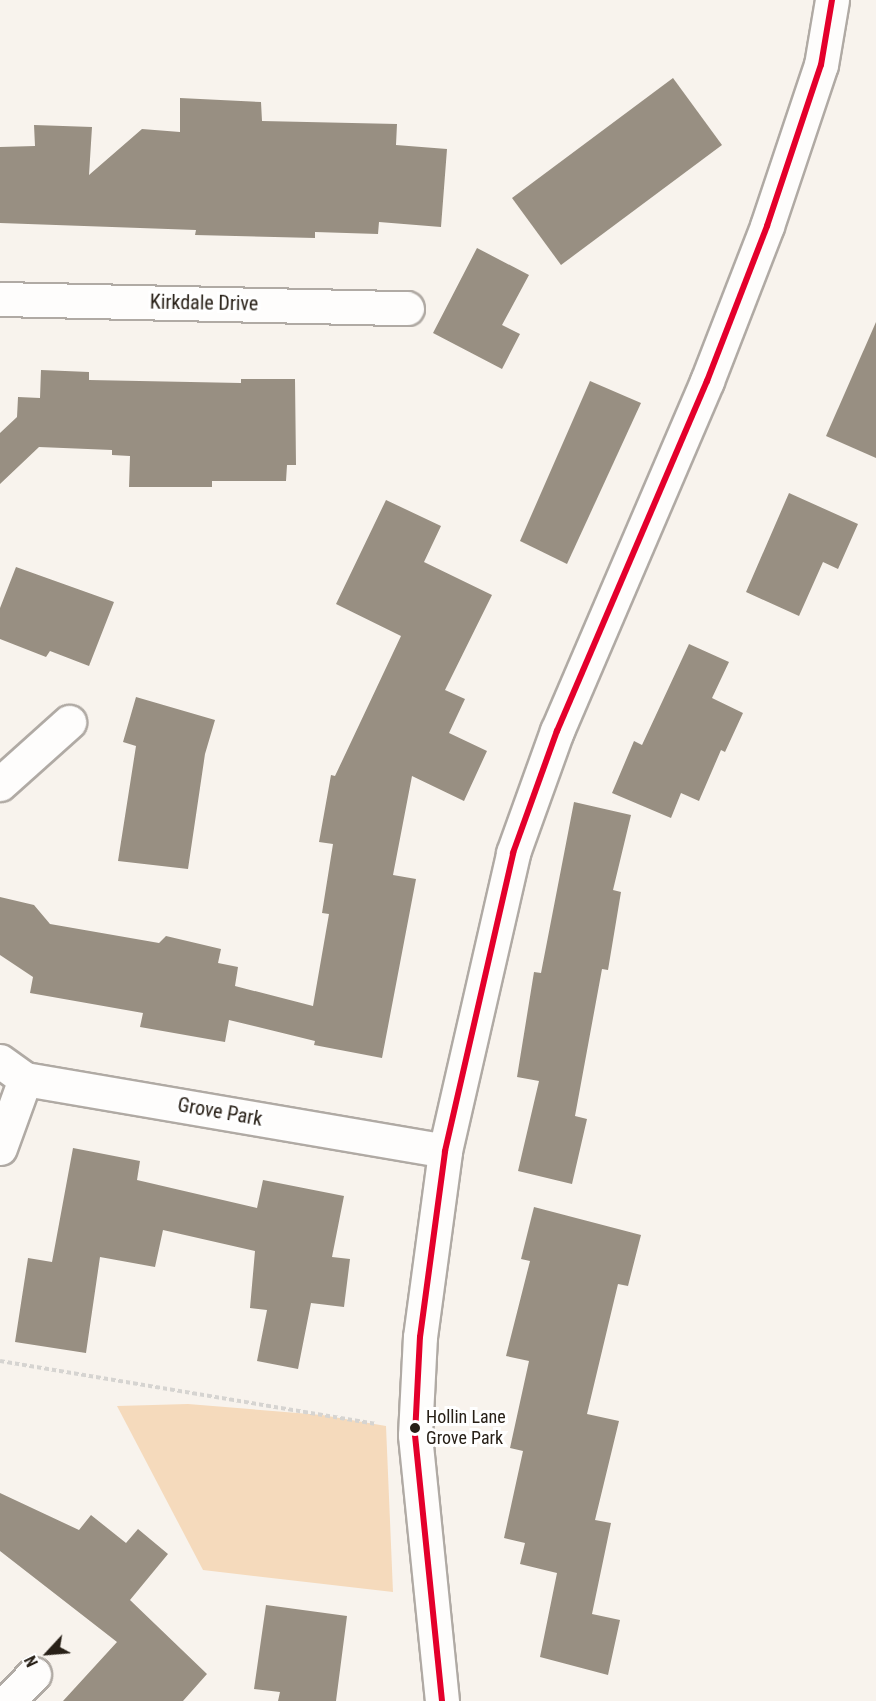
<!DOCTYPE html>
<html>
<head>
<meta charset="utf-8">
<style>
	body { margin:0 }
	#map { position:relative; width:876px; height:1701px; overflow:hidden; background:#f8f3ed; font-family:"Roboto Condensed",sans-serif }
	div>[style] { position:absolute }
	.green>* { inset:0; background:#f5dabc }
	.building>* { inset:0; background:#988f82 }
	.path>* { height:4px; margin-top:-2px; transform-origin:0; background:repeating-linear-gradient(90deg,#d6d4d1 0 4.5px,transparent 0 7.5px) }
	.roads { filter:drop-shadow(2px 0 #b0aaa4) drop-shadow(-2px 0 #b0aaa4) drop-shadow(0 2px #b0aaa4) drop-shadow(0 -2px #b0aaa4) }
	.minor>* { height:33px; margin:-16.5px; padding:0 16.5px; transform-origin:16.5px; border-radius:16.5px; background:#fefdfc }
	.tertiary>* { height:33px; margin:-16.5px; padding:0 16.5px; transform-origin:16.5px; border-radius:16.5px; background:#fefdfc }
	.bus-1>* { height:6px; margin:-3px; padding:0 3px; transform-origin:3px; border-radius:3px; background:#e4002b }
	.dots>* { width:16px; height:16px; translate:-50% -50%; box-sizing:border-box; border:3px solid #fff; border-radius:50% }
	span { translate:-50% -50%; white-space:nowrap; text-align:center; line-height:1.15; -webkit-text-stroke:6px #fff; paint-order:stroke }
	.bus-label { font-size:18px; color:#282017 }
	.left { translate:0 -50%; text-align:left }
	.street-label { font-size:20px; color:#282017 }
	.north { position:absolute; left:18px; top:1623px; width:60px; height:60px; -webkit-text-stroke:4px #fff; paint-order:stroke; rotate:244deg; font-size:16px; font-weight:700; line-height:24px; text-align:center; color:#282017 }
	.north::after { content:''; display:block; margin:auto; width:21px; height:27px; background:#282017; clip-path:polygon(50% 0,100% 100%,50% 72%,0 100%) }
</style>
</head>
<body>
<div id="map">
	<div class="green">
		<div style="clip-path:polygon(188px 1404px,322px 1415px,386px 1426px,393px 1592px,203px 1570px,117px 1406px)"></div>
	</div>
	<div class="building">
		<div style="clip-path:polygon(673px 78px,722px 145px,561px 265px,512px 198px)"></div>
		<div style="clip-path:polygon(180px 98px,261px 102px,262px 121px,397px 124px,396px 145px,447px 149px,441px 227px,379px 222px,378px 234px,315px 232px,315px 238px,195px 235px,196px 230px,0 223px,0 147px,35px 146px,34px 125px,92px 127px,89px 175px,142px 129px,180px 132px)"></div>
		<div style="clip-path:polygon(477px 248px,529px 275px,502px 325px,520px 334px,502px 369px,433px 333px)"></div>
		<div style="clip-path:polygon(876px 322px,876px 458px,826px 436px)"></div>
		<div style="clip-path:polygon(41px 370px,89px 372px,89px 380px,241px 383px,241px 379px,295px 379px,296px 465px,287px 465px,286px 481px,212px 481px,212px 487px,129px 487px,130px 456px,112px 455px,112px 450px,39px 447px,0 484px,0 433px,17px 417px,18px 397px,40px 398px)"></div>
		<div style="clip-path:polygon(590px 381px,641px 403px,567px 564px,520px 541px)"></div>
		<div style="clip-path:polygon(789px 493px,858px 524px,838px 569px,823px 562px,799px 616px,746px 592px)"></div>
		<div style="clip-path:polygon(386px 500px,441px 526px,424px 562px,492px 595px,445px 690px,465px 699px,449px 733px,487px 751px,464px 801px,412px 776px,393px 875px,416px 879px,382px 1058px,314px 1045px,315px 1041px,229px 1020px,225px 1042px,140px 1027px,143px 1013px,30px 993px,33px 977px,0 955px,0 897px,34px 905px,50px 924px,159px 943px,166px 936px,221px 949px,218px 963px,238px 967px,235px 986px,313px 1006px,329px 914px,322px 913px,333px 844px,319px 842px,331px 775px,335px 776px,401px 636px,336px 604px)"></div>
		<div style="clip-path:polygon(16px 567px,114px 602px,89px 666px,50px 651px,46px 657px,0 639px,0 608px)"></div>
		<div style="clip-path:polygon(689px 644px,729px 662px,712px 698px,743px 713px,725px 752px,721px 750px,699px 801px,681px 793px,671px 818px,612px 793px,634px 741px,642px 745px)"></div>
		<div style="clip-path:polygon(136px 697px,215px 720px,205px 754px,188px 869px,118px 861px,136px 746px,123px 742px)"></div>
		<div style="clip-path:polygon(574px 802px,631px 815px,613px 890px,621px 892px,608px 970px,602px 969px,575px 1116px,587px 1119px,572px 1184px,518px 1171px,539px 1081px,517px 1077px,534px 972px,541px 973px)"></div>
		<div style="clip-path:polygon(73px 1148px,140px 1161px,137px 1180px,257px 1208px,263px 1180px,344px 1196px,332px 1257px,350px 1259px,344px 1307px,311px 1303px,298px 1369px,257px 1361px,267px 1310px,250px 1308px,255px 1251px,163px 1230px,155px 1267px,100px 1257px,86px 1353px,15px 1342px,28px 1258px,52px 1262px)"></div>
		<div style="clip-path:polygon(534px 1207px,641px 1235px,628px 1286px,618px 1284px,587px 1414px,619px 1421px,595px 1520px,611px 1523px,592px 1614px,620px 1620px,608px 1675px,540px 1657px,557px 1573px,520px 1564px,525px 1543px,504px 1538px,523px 1451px,510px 1448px,529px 1361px,506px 1356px,530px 1261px,521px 1259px)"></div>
		<div style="clip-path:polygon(0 1493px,79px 1530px,91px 1515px,126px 1543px,138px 1529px,168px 1554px,130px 1600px,207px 1674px,183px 1701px,63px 1701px,117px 1642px,0 1551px)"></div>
		<div style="clip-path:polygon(266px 1605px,347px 1616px,336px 1701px,278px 1701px,280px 1692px,254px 1689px)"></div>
	</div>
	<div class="path">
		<div style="left:0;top:1361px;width:380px;rotate:9.5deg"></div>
	</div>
	<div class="roads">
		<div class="minor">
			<div style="left:0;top:299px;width:407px;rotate:1.3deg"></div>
			<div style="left:0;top:784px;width:93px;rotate:-41.9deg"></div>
			<div style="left:0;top:1061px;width:31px;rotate:36deg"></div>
			<div style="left:25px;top:1079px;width:426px;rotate:9.7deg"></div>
			<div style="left:0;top:1148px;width:73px;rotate:-70.1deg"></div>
			<div style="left:9px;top:1700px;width:36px;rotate:-46deg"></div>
		</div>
		<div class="tertiary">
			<div style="left:442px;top:1701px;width:267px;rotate:-95.8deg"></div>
			<div style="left:415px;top:1435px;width:98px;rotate:-87.1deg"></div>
			<div style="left:420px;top:1337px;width:188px;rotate:-82.3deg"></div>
			<div style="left:445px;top:1151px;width:306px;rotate:-77.1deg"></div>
			<div style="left:513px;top:853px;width:130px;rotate:-70.2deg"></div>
			<div style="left:557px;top:731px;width:381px;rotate:-66.8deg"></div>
			<div style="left:707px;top:381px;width:166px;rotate:-68.8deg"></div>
			<div style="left:767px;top:226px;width:170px;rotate:-71.5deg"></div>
			<div style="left:821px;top:65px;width:66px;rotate:-80.4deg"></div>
		</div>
	</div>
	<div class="bus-1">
		<div style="left:442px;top:1701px;width:267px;rotate:-95.8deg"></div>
		<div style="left:415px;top:1435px;width:98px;rotate:-87.1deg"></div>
		<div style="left:420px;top:1337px;width:188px;rotate:-82.3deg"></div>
		<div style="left:445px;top:1151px;width:306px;rotate:-77.1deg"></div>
		<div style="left:513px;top:853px;width:130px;rotate:-70.2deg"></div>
		<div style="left:557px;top:731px;width:381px;rotate:-66.8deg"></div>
		<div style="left:707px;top:381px;width:166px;rotate:-68.8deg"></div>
		<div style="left:767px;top:226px;width:170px;rotate:-71.5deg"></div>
		<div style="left:821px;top:65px;width:66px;rotate:-80.4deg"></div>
	</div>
	<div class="dots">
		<div style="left:415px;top:1428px;background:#282017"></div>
	</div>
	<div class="bus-label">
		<span class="left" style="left:426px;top:1428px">Hollin Lane<br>Grove Park</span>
	</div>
	<div class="street-label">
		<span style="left:204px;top:303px;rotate:1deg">Kirkdale Drive</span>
		<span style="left:220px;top:1112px;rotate:10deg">Grove Park</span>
	</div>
	<div class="north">N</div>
</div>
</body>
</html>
